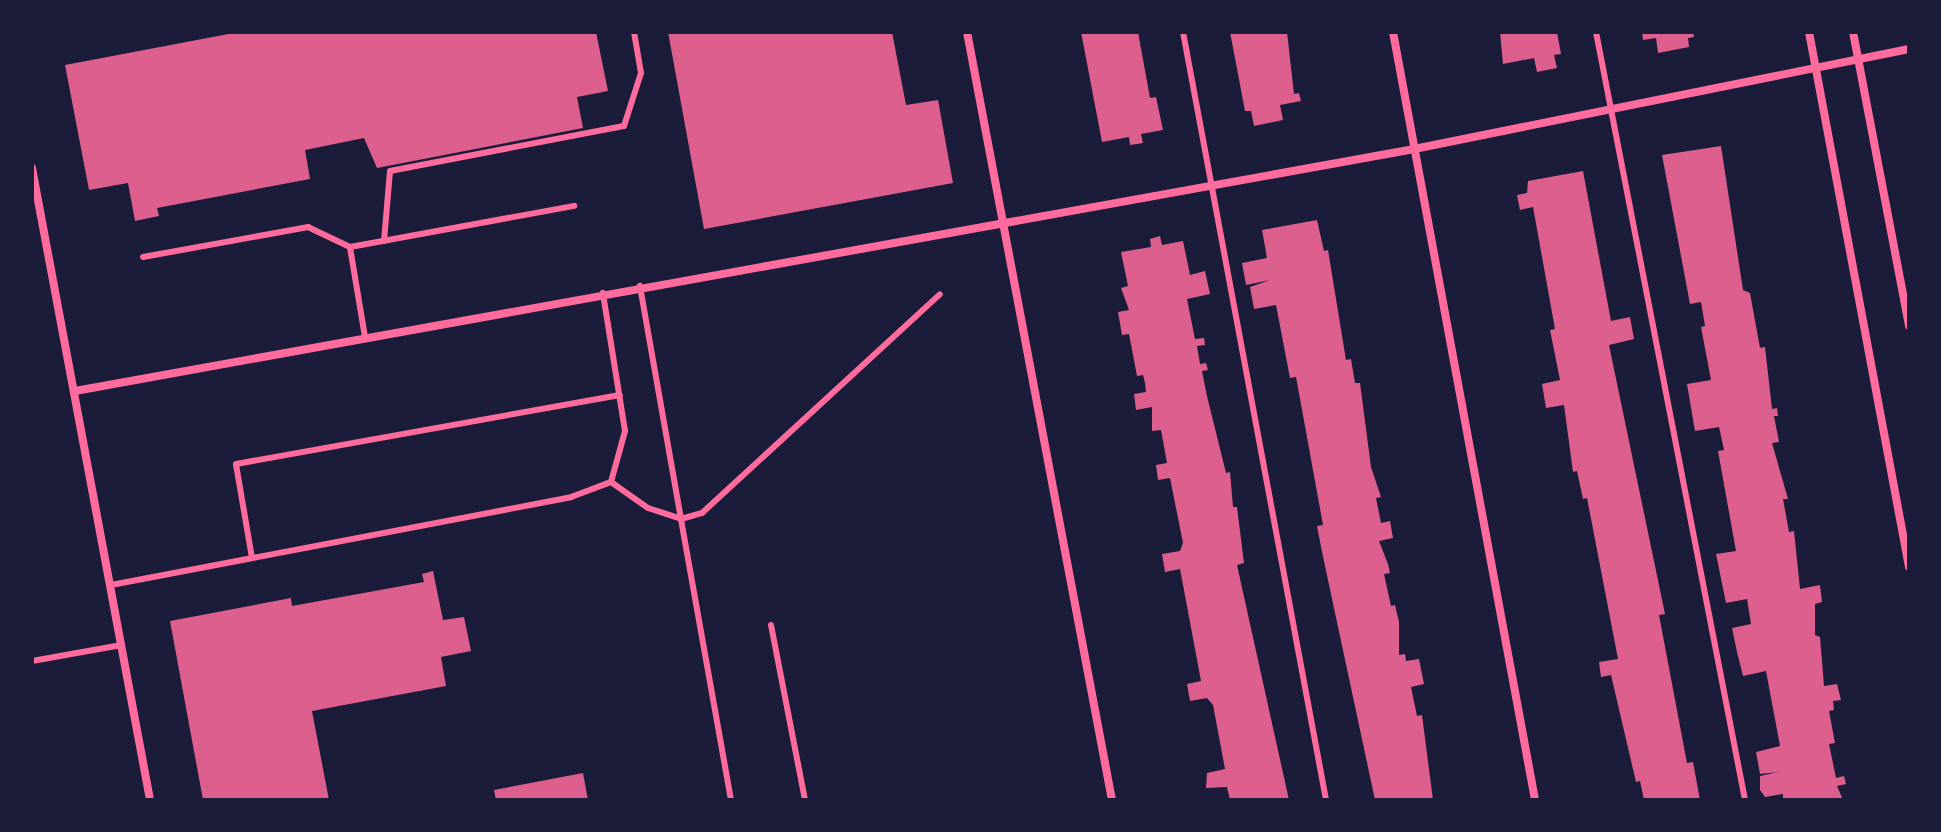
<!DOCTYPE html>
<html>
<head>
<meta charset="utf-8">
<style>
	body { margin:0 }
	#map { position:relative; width:1941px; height:832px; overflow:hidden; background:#1b1b3a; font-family:Signika,sans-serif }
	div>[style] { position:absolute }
	.building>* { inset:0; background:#dd5f8e }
	.service>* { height:6px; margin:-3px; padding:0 3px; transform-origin:3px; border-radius:3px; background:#ff6b9d }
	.minor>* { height:8px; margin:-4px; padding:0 4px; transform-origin:4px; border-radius:4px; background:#ff6b9d }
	span { translate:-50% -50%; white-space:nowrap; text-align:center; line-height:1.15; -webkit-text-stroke:7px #1b1b3a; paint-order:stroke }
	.frame { position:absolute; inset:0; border:34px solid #1b1b3a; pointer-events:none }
</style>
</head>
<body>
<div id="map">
	<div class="building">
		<div style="clip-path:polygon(239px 32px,596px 32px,608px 91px,577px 97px,583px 128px,377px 168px,364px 138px,305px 150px,310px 179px,157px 208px,159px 216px,135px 221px,128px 183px,89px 190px,65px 65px)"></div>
		<div style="clip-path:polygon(668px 32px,892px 32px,906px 105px,938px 100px,953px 183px,704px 229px)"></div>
		<div style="clip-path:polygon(1081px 32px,1138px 32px,1150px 98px,1156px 97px,1163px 130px,1141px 134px,1143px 143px,1130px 145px,1129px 137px,1102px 142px)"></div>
		<div style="clip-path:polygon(1230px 32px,1287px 32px,1294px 94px,1299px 93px,1301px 101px,1280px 105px,1283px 120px,1254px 126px,1251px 111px,1245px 111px)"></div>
		<div style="clip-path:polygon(1500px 32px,1557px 32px,1561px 54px,1554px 55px,1557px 68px,1537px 72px,1534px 58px,1503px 64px)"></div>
		<div style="clip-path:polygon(1642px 32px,1693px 32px,1694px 37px,1688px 38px,1689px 47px,1658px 53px,1656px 38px,1643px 40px)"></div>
		<div style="clip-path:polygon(1721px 146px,1743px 290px,1750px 293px,1760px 348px,1765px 347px,1772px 409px,1777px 408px,1778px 416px,1774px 416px,1779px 442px,1772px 443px,1788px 499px,1783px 499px,1789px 532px,1794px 531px,1800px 589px,1820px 585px,1822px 602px,1815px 604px,1815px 635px,1820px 637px,1824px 686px,1837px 684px,1841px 700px,1833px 701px,1834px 710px,1829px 711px,1835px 743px,1829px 744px,1836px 778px,1844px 776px,1846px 784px,1837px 786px,1843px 800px,1783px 800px,1783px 794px,1765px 797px,1760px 790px,1760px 776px,1778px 772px,1760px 774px,1756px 752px,1780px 746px,1766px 671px,1743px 676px,1737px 652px,1732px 628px,1751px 624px,1747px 599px,1726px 603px,1716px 554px,1736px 551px,1718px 451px,1724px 450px,1719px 427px,1695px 431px,1687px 384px,1711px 380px,1701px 327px,1705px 326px,1701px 302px,1690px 304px,1662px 155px)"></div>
		<div style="clip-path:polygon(1583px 171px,1611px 321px,1630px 317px,1634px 339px,1609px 345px,1665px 614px,1659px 615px,1687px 763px,1693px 762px,1700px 800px,1644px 800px,1640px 781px,1636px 782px,1611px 675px,1601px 677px,1599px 662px,1618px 659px,1587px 498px,1583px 499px,1577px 471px,1573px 472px,1564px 405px,1546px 408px,1542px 384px,1560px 380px,1550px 330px,1555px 329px,1533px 207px,1520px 210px,1517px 195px,1527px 193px,1528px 181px)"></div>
		<div style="clip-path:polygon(1317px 220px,1324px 251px,1328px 250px,1346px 360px,1351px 359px,1355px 383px,1360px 383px,1371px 467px,1381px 497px,1376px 498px,1381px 523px,1390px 521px,1393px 538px,1379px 541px,1388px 564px,1390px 573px,1384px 574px,1391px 606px,1395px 605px,1399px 622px,1399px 655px,1405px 654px,1406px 661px,1419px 659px,1424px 684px,1411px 687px,1417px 716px,1422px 715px,1433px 800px,1375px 800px,1322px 552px,1317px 526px,1323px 525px,1296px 377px,1290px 378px,1276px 305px,1254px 309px,1250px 287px,1270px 280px,1246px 285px,1242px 263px,1267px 258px,1262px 230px)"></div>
		<div style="clip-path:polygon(1160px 236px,1162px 245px,1183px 241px,1190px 275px,1205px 271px,1210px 294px,1187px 299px,1195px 339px,1204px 338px,1205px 345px,1197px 346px,1200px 364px,1206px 363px,1208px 370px,1202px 371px,1207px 396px,1226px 473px,1230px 472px,1233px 507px,1237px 507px,1244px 563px,1237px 565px,1289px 800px,1230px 800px,1227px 787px,1206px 788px,1207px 773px,1225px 769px,1213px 705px,1207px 698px,1190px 701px,1187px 684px,1201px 681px,1180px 569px,1165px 572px,1162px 554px,1180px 551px,1183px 543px,1170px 478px,1158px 480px,1156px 465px,1167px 463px,1161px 430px,1152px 431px,1152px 407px,1136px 410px,1134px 394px,1146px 392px,1145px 383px,1143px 375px,1137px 376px,1129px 334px,1122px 335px,1118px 312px,1129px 310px,1121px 288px,1128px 286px,1121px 252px,1151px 247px,1150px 239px)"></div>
		<div style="clip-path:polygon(433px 571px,443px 620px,464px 617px,471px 651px,441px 657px,446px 686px,312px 711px,329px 800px,203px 800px,170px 621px,291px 598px,292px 606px,424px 582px,422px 574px)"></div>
		<div style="clip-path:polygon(583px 773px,588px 800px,496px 800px,494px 790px)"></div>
	</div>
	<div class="service">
		<div style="left:1183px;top:32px;width:781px;rotate:79.45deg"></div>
		<div style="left:1596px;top:32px;width:782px;rotate:79.02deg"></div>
		<div style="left:384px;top:241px;width:70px;rotate:-85.1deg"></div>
		<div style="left:390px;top:171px;width:238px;rotate:-10.9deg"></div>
		<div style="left:624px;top:126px;width:56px;rotate:-72.2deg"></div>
		<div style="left:641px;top:73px;width:42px;rotate:-99.7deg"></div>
		<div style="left:143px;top:257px;width:168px;rotate:-10.3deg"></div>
		<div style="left:308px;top:227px;width:47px;rotate:25.5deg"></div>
		<div style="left:365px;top:337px;width:91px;rotate:-99.5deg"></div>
		<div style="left:350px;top:247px;width:228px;rotate:-10.4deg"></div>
		<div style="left:611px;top:482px;width:45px;rotate:35.1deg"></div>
		<div style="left:648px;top:508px;width:35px;rotate:18deg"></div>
		<div style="left:681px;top:519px;width:237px;rotate:-100deg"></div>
		<div style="left:252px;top:558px;width:95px;rotate:-99.7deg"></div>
		<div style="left:236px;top:464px;width:390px;rotate:-10.2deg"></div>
		<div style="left:111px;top:585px;width:468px;rotate:-10.8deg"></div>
		<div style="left:571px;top:497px;width:43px;rotate:-20.6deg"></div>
		<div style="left:611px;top:482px;width:53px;rotate:-74.6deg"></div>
		<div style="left:625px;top:431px;width:140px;rotate:-99.1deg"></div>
		<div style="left:771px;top:625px;width:178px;rotate:79deg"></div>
		<div style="left:32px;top:661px;width:91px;rotate:-10.1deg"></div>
		<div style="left:731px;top:800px;width:285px;rotate:-100.1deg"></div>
		<div style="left:681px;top:519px;width:22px;rotate:-16deg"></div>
		<div style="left:702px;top:513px;width:323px;rotate:-42.6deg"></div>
	</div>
	<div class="minor">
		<div style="left:967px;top:32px;width:782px;rotate:79.31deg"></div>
		<div style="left:1393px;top:32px;width:781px;rotate:79.52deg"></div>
		<div style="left:1809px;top:32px;width:544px;rotate:79.41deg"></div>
		<div style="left:1853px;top:32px;width:299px;rotate:79.2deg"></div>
		<div style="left:32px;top:168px;width:643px;rotate:79.42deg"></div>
		<div style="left:75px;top:391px;width:1361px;rotate:-10.24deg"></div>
		<div style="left:1414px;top:149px;width:505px;rotate:-11.42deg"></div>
	</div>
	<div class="frame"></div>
</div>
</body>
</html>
